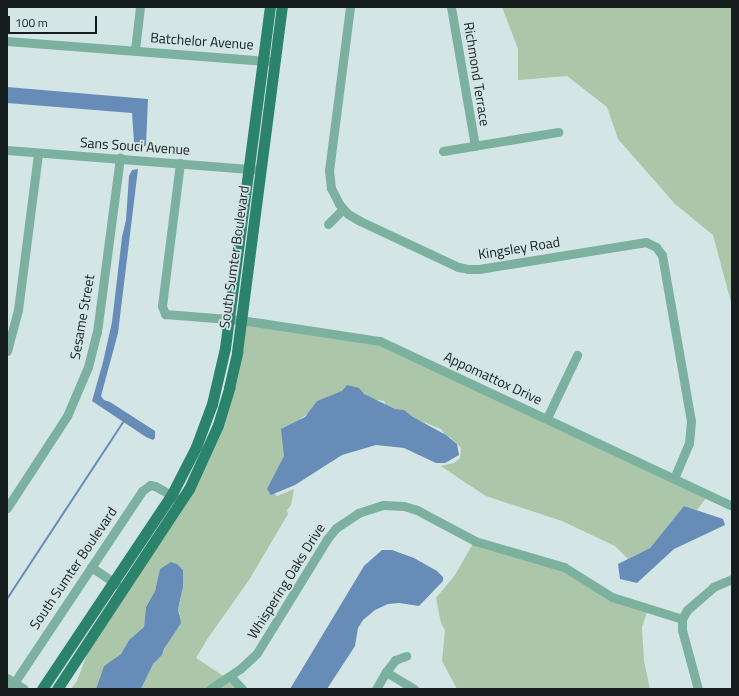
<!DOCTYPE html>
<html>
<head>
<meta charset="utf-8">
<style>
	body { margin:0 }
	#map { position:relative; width:739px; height:696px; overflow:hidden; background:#d3e5e5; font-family:"Titillium Web",sans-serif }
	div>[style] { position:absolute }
	.green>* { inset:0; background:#acc6aa }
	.water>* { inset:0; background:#678cb7 }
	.stream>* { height:2px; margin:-1px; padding:0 1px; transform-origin:1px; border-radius:1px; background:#678cb7 }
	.minor>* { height:9px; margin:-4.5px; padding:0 4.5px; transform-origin:4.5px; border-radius:4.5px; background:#7db19f }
	.major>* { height:11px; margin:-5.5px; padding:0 5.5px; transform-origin:5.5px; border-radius:5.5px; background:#2a836a }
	span { translate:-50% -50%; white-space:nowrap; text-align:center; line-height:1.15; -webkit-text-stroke:3.5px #d3e5e5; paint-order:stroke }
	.street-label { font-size:14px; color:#161d1d }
	.frame { position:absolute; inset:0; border:8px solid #161d1d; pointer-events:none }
	.scale { position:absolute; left:8px; top:16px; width:89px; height:18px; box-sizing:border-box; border:2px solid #161d1d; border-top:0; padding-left:5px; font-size:12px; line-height:14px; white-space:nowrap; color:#161d1d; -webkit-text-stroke:3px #d3e5e5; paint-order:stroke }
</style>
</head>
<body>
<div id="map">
	<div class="green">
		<div style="clip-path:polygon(502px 7px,732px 7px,732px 306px,713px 235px,675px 204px,618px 139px,607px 107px,567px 76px,518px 80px,518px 49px)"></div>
		<div style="clip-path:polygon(243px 324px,379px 344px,706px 498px,697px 510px,684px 506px,650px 548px,628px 559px,615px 546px,562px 521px,486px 496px,466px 483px,441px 466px,454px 463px,460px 458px,461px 448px,451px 438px,445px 435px,441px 429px,416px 419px,405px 411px,389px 410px,384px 401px,366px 398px,307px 414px,287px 429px,287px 447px,272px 491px,277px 496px,294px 489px,291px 505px,287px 510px,288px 514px,249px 580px,208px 638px,196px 658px,243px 689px,141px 689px,153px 664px,162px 655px,180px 614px,178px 609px,183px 587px,183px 570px,160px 570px,155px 591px,146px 607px,144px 627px,129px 640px,121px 654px,104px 666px,96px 689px,71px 689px,77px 681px,91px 644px,202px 471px)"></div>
		<div style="clip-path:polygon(475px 540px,564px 567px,605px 594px,648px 609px,642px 627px,644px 661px,650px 689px,457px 689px,442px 661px,445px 630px,441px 623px,436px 598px,455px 575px)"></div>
	</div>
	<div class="water">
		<div style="clip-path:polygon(7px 87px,148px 99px,146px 145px,139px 151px,134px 142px,132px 113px,7px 103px)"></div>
		<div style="clip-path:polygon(138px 169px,118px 333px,101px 396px,104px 400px,110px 402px,155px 431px,155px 438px,153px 440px,146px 437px,92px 401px,103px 362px,112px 322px,122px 237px,126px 220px,129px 176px,132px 170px)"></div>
		<div style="clip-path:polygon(347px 385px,359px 388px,364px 394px,395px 409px,404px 410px,413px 417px,446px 435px,457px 444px,459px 455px,445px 463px,436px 463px,404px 448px,376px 445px,342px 455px,295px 485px,271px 495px,267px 489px,284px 456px,281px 429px,305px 417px,317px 401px,342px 391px)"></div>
		<div style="clip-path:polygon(684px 506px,723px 519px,725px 525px,674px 549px,637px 583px,620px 579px,618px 564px,650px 548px)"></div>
		<div style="clip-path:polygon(382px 550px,392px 550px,414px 558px,437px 571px,443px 577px,443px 581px,419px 606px,399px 603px,388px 604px,375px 610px,363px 620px,358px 628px,355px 646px,327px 689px,290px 689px,364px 566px)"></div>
		<div style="clip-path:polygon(171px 562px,177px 564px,183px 570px,183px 587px,178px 609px,181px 623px,164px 649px,162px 655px,153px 664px,141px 689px,96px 689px,104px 666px,121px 654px,129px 640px,144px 627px,146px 607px,155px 591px,160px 569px)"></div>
	</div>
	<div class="stream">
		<div style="left:7px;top:599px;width:213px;rotate:-56.7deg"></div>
	</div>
	<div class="minor">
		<div style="left:350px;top:7px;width:164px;rotate:97.3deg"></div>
		<div style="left:329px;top:170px;width:18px;rotate:84deg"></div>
		<div style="left:331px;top:188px;width:18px;rotate:63deg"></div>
		<div style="left:339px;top:204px;width:13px;rotate:48deg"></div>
		<div style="left:348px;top:214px;width:14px;rotate:30deg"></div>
		<div style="left:360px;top:221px;width:108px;rotate:25.1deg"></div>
		<div style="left:458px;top:267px;width:10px;rotate:11deg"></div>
		<div style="left:468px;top:269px;width:11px"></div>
		<div style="left:479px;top:269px;width:163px;rotate:-9.2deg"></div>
		<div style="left:640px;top:243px;width:6px;rotate:-9deg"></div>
		<div style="left:646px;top:242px;width:11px;rotate:27deg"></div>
		<div style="left:656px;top:247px;width:10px;rotate:53deg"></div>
		<div style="left:662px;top:255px;width:169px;rotate:80.1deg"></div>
		<div style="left:691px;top:421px;width:22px;rotate:95deg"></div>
		<div style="left:689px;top:443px;width:38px;rotate:113deg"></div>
		<div style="left:451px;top:7px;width:141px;rotate:80.2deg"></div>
		<div style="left:7px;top:41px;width:263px;rotate:4.4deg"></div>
		<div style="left:135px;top:50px;width:43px;rotate:-83.4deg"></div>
		<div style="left:7px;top:150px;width:255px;rotate:4.5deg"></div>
		<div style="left:443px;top:151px;width:117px;rotate:-9.4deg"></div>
		<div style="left:180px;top:163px;width:144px;rotate:97.2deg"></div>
		<div style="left:162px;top:306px;width:9px;rotate:69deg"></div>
		<div style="left:165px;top:314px;width:76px;rotate:4.5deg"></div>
		<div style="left:241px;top:320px;width:141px;rotate:8.6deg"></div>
		<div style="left:380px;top:341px;width:389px;rotate:25.1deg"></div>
		<div style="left:328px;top:224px;width:21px;rotate:-45deg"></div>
		<div style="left:7px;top:351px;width:42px;rotate:-75deg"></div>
		<div style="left:18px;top:310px;width:158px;rotate:-82.7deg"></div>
		<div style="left:547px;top:418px;width:70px;rotate:-64.5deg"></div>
		<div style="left:7px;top:508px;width:110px;rotate:-56.9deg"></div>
		<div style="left:67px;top:416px;width:53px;rotate:-66.8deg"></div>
		<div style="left:88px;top:367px;width:36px;rotate:-76deg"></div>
		<div style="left:97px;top:332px;width:176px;rotate:-82.5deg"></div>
		<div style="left:91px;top:567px;width:32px;rotate:34deg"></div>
		<div style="left:386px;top:672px;width:15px;rotate:-53deg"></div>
		<div style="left:395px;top:660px;width:12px;rotate:-20deg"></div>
		<div style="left:230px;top:676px;width:18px;rotate:47deg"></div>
		<div style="left:7px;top:678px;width:20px;rotate:33deg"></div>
		<div style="left:10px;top:689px;width:238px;rotate:-56.3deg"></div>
		<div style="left:142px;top:491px;width:10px;rotate:-37deg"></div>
		<div style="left:150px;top:485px;width:5px;rotate:11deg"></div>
		<div style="left:155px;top:486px;width:25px;rotate:29deg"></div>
		<div style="left:210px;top:689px;width:36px;rotate:-34deg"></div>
		<div style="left:240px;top:669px;width:23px;rotate:-43deg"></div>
		<div style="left:257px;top:653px;width:134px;rotate:-58.4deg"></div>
		<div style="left:327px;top:539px;width:14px;rotate:-51deg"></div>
		<div style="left:336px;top:528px;width:27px;rotate:-34deg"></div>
		<div style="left:358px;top:513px;width:26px;rotate:-18deg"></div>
		<div style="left:383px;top:505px;width:21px;rotate:3deg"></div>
		<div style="left:404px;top:506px;width:14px;rotate:17deg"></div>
		<div style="left:417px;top:510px;width:66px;rotate:28.1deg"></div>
		<div style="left:475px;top:541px;width:93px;rotate:16.3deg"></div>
		<div style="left:564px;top:567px;width:57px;rotate:32deg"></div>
		<div style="left:612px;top:597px;width:73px;rotate:17.4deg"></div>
		<div style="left:376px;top:689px;width:20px;rotate:-60deg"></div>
		<div style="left:386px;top:672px;width:33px;rotate:31deg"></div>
		<div style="left:698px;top:689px;width:61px;rotate:-105.2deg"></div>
		<div style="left:682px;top:630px;width:11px;rotate:-90deg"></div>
		<div style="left:682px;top:619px;width:10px;rotate:-61deg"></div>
		<div style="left:687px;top:610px;width:35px;rotate:-41deg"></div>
		<div style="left:713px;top:587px;width:21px;rotate:-23deg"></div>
	</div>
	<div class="major">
		<div style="left:42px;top:689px;width:234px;rotate:-56.3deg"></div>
		<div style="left:172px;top:494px;width:53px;rotate:-62.9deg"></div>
		<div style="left:196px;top:447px;width:46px;rotate:-69.6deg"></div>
		<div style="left:212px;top:404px;width:57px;rotate:-76.9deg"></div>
		<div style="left:225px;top:348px;width:344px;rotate:-82.5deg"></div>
		<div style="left:57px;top:689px;width:240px;rotate:-56.6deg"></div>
		<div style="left:189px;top:489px;width:70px;rotate:-65.6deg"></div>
		<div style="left:218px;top:425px;width:39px;rotate:-73deg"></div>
		<div style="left:229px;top:388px;width:37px;rotate:-77deg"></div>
		<div style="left:237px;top:352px;width:348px;rotate:-82.6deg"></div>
	</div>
	<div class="street-label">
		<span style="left:202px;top:41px;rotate:4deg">Batchelor Avenue</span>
		<span style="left:477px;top:74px;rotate:81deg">Richmond Terrace</span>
		<span style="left:135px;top:146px;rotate:4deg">Sans Souci Avenue</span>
		<span style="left:519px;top:248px;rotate:-9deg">Kingsley Road</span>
		<span style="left:234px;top:257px;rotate:-82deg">South Sumter Boulevard</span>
		<span style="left:82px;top:317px;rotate:-80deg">Sesame Street</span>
		<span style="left:493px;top:378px;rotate:25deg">Appomattox Drive</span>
		<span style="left:73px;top:568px;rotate:-56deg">South Sumter Boulevard</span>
		<span style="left:286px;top:581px;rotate:-58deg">Whispering Oaks Drive</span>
	</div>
	<div class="frame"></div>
	<div class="scale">100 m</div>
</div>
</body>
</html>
